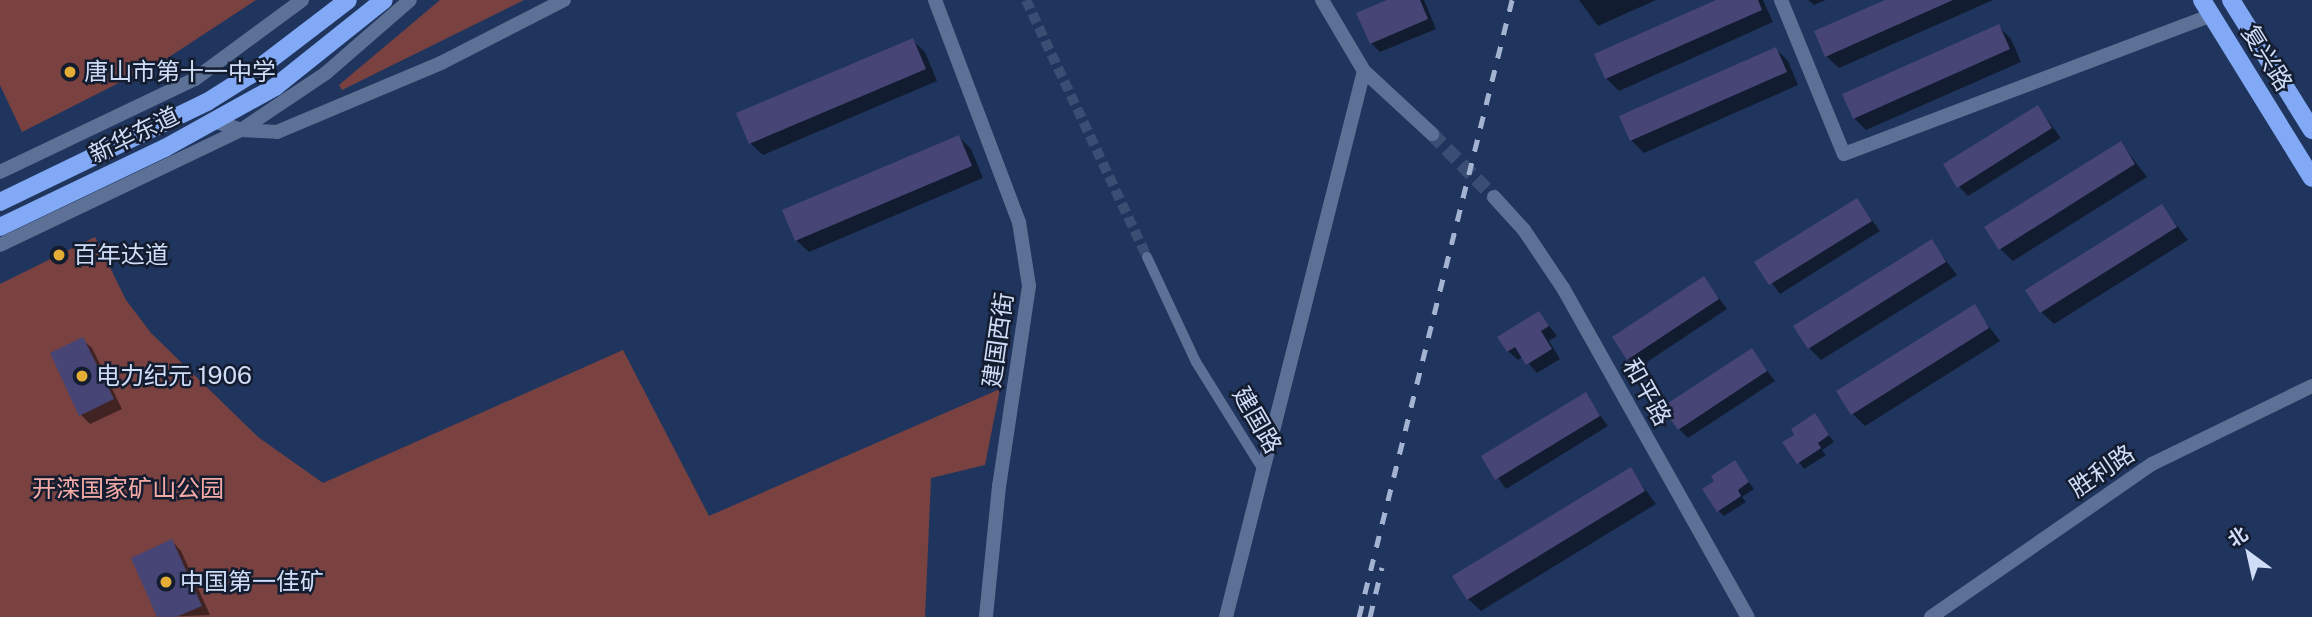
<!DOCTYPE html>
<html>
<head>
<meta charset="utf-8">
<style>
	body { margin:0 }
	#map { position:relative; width:2312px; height:617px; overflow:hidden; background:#20355d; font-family:"Public Sans","Noto Sans SC",sans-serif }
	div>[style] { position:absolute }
	.green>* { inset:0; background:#794240 }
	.shadow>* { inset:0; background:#0007 }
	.building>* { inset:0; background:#464576 }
	.pedestrian-tunnel>* { height:10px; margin-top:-5px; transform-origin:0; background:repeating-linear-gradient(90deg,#3a4e74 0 10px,transparent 0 15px) }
	.tertiary-tunnel>* { height:14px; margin-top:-7px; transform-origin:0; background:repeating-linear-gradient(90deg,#3a4e74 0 14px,transparent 0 21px) }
	.pedestrian>* { height:10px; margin:-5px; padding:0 5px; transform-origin:5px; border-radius:5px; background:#5d7196 }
	.minor>* { height:14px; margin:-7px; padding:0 7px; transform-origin:7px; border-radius:7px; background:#5d7196 }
	.tertiary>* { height:14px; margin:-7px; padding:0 7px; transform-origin:7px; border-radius:7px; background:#5d7196 }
	.primary>* { height:18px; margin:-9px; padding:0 9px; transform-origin:9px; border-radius:9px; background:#81a9f5 }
	.rail>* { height:5px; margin-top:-2.5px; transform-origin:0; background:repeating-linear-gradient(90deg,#a3b3d1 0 12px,transparent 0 24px) }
	.dots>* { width:19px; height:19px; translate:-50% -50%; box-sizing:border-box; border:4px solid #141d30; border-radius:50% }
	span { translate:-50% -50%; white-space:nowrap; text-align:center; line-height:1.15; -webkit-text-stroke:5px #141d30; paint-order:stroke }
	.street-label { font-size:24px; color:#cfddf7 }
	.poi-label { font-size:24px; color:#cfddf7 }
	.left { translate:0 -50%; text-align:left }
	.park-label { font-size:24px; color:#f5aaa6 }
	.north { position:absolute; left:2214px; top:519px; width:70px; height:70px; -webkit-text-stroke:5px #141d30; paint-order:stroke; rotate:327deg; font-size:19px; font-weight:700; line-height:28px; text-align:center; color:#cfddf7 }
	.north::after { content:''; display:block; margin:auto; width:24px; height:32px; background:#cfddf7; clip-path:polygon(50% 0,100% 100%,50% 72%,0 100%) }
</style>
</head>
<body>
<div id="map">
	<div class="green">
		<div style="clip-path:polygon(0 0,256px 0,166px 59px,22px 132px,0 85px)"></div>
		<div style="clip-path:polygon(440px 0,524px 0,342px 90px,339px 85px)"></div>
		<div style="clip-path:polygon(95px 237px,126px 300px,151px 333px,258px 437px,323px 483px,623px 350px,709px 516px,1000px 389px,985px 465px,931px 478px,925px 617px,0 617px,0 284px)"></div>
	</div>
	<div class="shadow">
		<div style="clip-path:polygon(1391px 0,1424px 0,1436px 29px,1380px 52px,1371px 43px)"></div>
		<div style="clip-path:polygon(1579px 0,1656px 0,1598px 26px)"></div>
		<div style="clip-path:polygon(1721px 0,1763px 0,1773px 22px,1619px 91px,1606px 78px)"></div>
		<div style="clip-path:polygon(1808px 0,1826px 0,1814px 5px)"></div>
		<div style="clip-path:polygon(1889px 0,1993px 0,1839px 68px,1826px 56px)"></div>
		<div style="clip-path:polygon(1998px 26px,2011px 39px,2021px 62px,1866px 130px,1854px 118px)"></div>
		<div style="clip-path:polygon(912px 40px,925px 52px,937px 81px,763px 155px,750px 143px)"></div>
		<div style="clip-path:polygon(1776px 49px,1788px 61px,1798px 85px,1644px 153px,1631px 140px)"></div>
		<div style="clip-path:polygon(2038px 107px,2061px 138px,1968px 196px,1959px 187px)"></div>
		<div style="clip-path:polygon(959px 137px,971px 149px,983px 178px,809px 252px,796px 240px)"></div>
		<div style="clip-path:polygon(2121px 143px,2147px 177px,2013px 261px,2000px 249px)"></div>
		<div style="clip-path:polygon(1857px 200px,1880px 231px,1780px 294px,1757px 263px)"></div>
		<div style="clip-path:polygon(2162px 206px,2188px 240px,2054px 324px,2041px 312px)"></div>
		<div style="clip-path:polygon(1931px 241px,1957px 275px,1821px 360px,1809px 348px)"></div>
		<div style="clip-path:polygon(1704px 278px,1727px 309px,1638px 368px,1628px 359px)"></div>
		<div style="clip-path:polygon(1974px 307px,2000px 341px,1865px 426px,1852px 413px)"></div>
		<div style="clip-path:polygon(1539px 313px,1557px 336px,1549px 341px,1560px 359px,1537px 373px,1523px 357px,1518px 360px,1508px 351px)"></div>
		<div style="clip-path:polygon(82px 339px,92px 348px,122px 409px,90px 424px,81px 415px)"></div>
		<div style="clip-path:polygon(1751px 350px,1775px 381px,1688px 438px,1679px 429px)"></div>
		<div style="clip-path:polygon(1585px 395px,1608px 426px,1506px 489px,1483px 457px)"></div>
		<div style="clip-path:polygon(1814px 415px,1834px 442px,1822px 450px,1826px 455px,1804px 469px,1785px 443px)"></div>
		<div style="clip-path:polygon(1734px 462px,1754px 489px,1742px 497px,1746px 502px,1724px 516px,1718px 510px)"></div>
		<div style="clip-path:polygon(1630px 469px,1656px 504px,1481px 611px,1468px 599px)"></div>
		<div style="clip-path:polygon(172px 541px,181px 551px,210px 615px,159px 617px)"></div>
	</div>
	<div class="building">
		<div style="clip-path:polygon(1387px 0,1420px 0,1428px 19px,1370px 44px,1356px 13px)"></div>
		<div style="clip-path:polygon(1716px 0,1758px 0,1762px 10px,1605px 79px,1594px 54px)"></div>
		<div style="clip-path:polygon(1885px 0,1953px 0,1825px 57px,1814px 31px)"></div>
		<div style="clip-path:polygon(1999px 24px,2010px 49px,1853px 119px,1842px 94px)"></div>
		<div style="clip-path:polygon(913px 38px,926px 69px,749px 144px,736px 113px)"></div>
		<div style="clip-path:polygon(1776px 47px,1787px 72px,1630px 141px,1619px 116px)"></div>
		<div style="clip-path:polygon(2038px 105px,2052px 128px,1957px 188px,1943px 164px)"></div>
		<div style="clip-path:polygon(959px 135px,972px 166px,795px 241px,782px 210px)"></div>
		<div style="clip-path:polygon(2121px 141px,2135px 164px,1999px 250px,1984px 227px)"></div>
		<div style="clip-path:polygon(1857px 198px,1872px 221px,1769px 285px,1754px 262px)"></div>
		<div style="clip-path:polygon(2162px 204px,2177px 227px,2040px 313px,2025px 290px)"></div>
		<div style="clip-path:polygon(1932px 239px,1946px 262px,1808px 349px,1793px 326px)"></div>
		<div style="clip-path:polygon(1704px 276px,1719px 299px,1627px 360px,1612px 337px)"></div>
		<div style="clip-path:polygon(1975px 304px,1989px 328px,1851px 415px,1836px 391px)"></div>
		<div style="clip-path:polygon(1539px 311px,1549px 326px,1541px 331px,1552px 349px,1526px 365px,1515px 347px,1507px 352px,1497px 337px)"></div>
		<div style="clip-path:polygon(83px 337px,114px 399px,79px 416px,50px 353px)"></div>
		<div style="clip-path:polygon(1752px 348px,1767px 371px,1678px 430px,1662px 407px)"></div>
		<div style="clip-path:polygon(1586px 392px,1600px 416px,1495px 480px,1481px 456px)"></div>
		<div style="clip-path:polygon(1815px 413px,1829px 435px,1818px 443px,1821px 448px,1797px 464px,1782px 442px,1794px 435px,1791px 429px)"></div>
		<div style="clip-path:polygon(1735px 460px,1749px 482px,1738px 490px,1741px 496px,1717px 512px,1702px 489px,1714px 481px,1711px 476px)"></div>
		<div style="clip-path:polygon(1631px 467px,1645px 491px,1467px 600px,1452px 576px)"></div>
		<div style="clip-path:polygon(172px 539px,202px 606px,176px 617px,157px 617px,131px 558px)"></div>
	</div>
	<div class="pedestrian-tunnel">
		<div style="left:1026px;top:0;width:284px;rotate:64.8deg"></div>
	</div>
	<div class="tertiary-tunnel">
		<div style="left:1432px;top:134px;width:88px;rotate:45.5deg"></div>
	</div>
	<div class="pedestrian">
		<div style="left:1147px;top:257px;width:116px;rotate:65deg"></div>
		<div style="left:1196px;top:362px;width:125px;rotate:58.1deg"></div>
	</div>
	<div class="minor">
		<div style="left:935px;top:0;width:237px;rotate:69.3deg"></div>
		<div style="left:1019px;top:222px;width:65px;rotate:81.1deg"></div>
		<div style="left:1029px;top:286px;width:202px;rotate:98.5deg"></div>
		<div style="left:999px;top:486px;width:132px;rotate:95.7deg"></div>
		<div style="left:1781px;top:0;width:166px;rotate:67.8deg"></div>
		<div style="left:1844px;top:154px;width:392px;rotate:-20.7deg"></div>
		<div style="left:217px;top:122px;width:25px;rotate:18deg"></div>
		<div style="left:241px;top:130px;width:36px;rotate:3deg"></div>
		<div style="left:277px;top:132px;width:178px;rotate:-22.8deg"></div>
		<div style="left:441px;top:63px;width:138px;rotate:-27.1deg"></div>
		<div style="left:0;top:172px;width:216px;rotate:-25.5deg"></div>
		<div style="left:195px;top:79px;width:133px;rotate:-36.4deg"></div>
		<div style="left:0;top:245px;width:267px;rotate:-25.5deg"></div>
		<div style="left:241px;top:130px;width:102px;rotate:-33.8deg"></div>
		<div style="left:326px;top:73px;width:111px;rotate:-41deg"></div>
		<div style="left:1226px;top:617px;width:563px;rotate:-75.82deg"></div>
	</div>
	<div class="tertiary">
		<div style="left:1322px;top:0;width:82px;rotate:59.4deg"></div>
		<div style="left:1364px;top:71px;width:93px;rotate:42.8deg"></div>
		<div style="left:1494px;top:197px;width:45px;rotate:47.7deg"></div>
		<div style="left:1524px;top:230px;width:70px;rotate:56.1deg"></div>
		<div style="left:1563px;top:288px;width:377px;rotate:60.7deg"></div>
		<div style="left:1931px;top:617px;width:269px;rotate:-34.7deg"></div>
		<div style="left:2152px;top:464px;width:178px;rotate:-26deg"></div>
	</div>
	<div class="primary">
		<div style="left:2202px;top:0;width:209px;rotate:58.3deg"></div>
		<div style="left:2231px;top:0;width:153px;rotate:58.1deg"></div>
		<div style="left:0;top:202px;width:230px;rotate:-25.8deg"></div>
		<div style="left:207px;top:102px;width:51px;rotate:-32.1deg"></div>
		<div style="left:250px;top:75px;width:123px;rotate:-37.4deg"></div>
		<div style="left:0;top:227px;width:183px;rotate:-25.6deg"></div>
		<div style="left:165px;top:148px;width:126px;rotate:-29deg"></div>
		<div style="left:275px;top:87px;width:139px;rotate:-38.6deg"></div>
	</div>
	<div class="rail">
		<div style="left:1359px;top:617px;width:636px;rotate:-76.07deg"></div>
		<div style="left:1370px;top:617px;width:51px;rotate:-76.5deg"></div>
	</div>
	<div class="dots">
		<div style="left:70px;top:72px;background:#e4ad35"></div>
		<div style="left:59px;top:255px;background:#e4ad35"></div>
		<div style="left:82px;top:376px;background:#e4ad35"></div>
		<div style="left:166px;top:582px;background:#e4ad35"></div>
	</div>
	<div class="street-label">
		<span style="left:2267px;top:58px;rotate:58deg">复兴路</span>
		<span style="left:134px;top:135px;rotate:-26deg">新华东道</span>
		<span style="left:998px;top:340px;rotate:-82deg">建国西街</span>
		<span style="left:1647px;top:392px;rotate:61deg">和平路</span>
		<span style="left:1257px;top:420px;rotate:60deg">建国路</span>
		<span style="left:2102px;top:471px;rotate:-34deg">胜利路</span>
	</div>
	<div class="poi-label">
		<span class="left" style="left:84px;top:72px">唐山市第十一中学</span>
		<span class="left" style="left:73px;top:255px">百年达道</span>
		<span class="left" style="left:96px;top:376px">电力纪元 1906</span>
		<span class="left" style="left:180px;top:582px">中国第一佳矿</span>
	</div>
	<div class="park-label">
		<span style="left:128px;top:489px">开滦国家矿山公园</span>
	</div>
	<div class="north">北</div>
</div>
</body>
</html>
